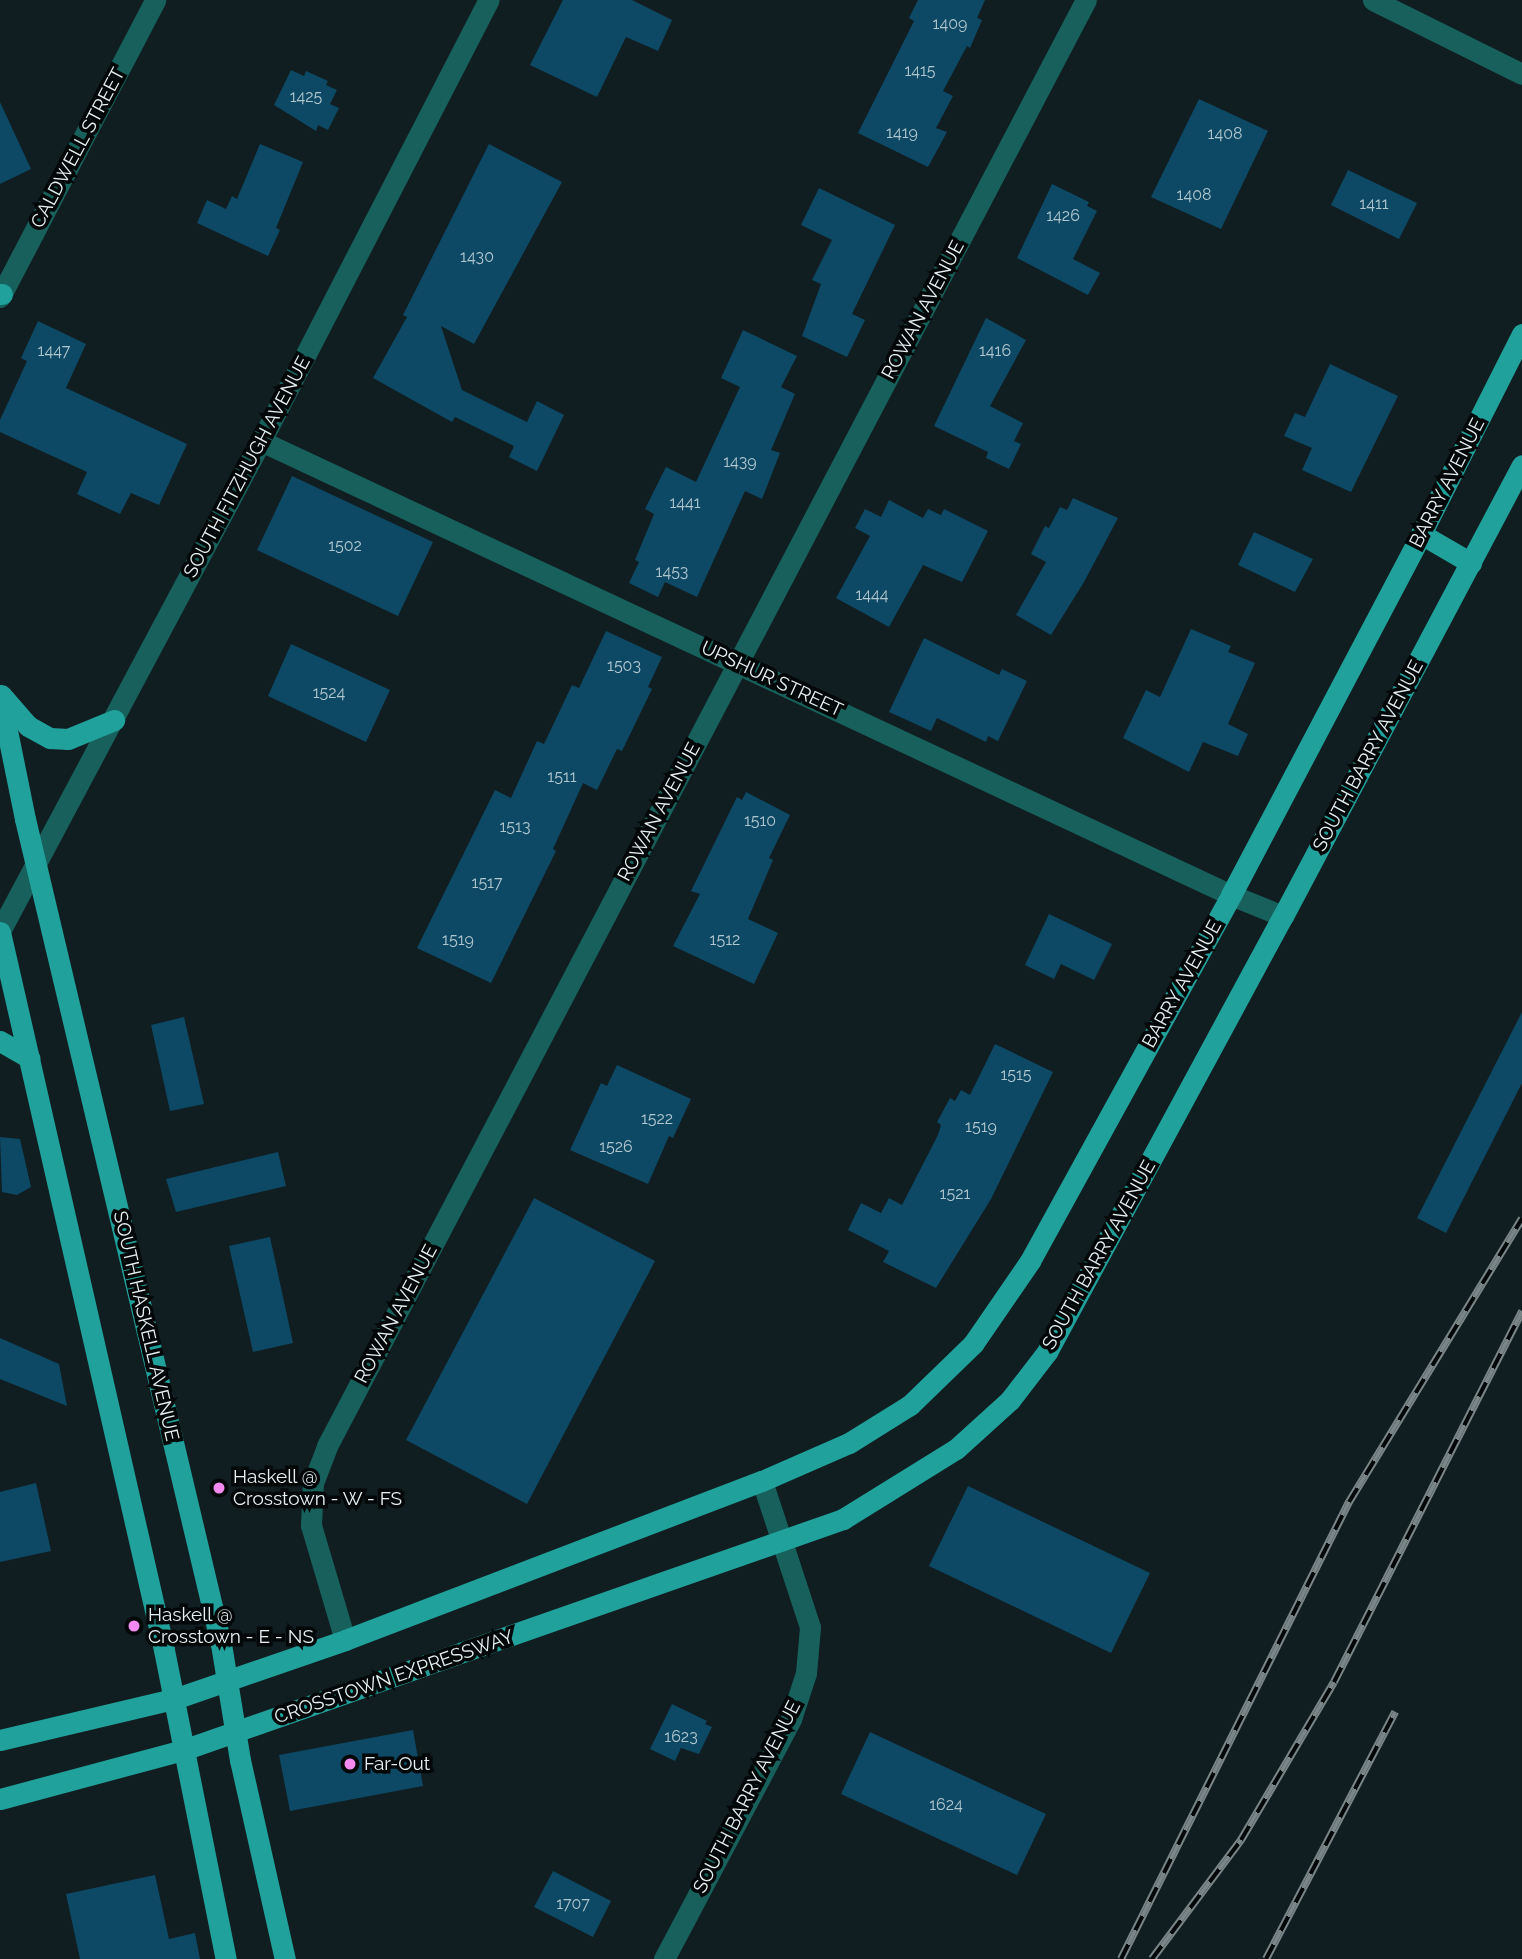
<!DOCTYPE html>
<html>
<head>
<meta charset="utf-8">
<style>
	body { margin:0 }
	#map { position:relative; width:1522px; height:1959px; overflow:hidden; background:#101e21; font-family:Raleway,sans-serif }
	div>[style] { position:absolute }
	.building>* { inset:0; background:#0d4864 }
	.minor>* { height:21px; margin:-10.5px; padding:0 10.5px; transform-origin:10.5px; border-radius:10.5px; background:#17605c }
	.major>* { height:21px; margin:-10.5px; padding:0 10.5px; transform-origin:10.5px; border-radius:10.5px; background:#20a19b }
	.rail>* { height:8px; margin-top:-4px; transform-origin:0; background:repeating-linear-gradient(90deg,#030708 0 16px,#798587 0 32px); box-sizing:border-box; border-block:2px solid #798587 }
	.dots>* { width:19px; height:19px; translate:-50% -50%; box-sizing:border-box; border:4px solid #030708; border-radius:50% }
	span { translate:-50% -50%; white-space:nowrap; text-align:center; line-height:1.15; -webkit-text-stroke:7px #030708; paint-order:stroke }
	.number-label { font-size:16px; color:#b0c6ce }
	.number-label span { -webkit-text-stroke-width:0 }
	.street-label { font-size:19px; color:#e6f0f2 }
	.poi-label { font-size:19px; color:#e6f0f2 }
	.left { translate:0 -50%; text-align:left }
</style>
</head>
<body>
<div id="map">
	<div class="building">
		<div style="clip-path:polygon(563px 0,632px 0,672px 20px,658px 51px,626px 37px,597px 97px,530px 65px)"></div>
		<div style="clip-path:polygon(918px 0,985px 0,977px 18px,982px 20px,970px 48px,967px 46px,943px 91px,953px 96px,936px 128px,947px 132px,928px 167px,858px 133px,914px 21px,909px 18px)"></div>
		<div style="clip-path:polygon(291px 70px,304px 76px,306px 71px,328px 81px,326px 85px,337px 90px,330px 104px,339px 108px,328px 130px,318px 125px,316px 131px,274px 105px)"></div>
		<div style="clip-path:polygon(1199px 99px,1268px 131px,1221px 229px,1151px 197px)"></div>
		<div style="clip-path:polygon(0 102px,31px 169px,0 184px)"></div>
		<div style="clip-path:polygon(260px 144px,303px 162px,276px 228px,280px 230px,268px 256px,197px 223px,207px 200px,226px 209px,232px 196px,237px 199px)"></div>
		<div style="clip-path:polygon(489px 144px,562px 182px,474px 344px,441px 326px,462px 390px,527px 422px,537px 401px,564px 415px,537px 471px,509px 457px,514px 446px,455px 417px,452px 422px,373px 378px,407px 317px,403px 315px)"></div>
		<div style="clip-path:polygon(1348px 170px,1417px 203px,1399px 239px,1331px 205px)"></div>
		<div style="clip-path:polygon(1052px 184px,1089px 202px,1087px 206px,1097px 211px,1073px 259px,1100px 273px,1088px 295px,1017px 258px)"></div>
		<div style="clip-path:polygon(819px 188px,895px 225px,852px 314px,865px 320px,847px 357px,802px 336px,821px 284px,812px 280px,832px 240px,801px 225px)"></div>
		<div style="clip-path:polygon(986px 318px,1026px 340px,990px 406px,1023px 423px,1014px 441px,1021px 444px,1009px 469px,986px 458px,988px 452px,934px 426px)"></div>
		<div style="clip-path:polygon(38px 321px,86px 344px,66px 388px,187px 444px,159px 505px,131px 493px,120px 514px,77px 494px,87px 472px,0 432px,0 420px,27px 361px,21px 358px)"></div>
		<div style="clip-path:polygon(743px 330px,797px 356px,781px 387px,795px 394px,771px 450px,780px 453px,762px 499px,745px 491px,697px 597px,665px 582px,658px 597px,629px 583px,639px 562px,635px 560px,654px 514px,645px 509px,666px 467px,696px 482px,740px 387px,721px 378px)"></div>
		<div style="clip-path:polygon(1330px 364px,1398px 396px,1351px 492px,1302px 470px,1312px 448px,1284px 436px,1295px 413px,1305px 417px)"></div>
		<div style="clip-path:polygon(292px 476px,433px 542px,398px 616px,257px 550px)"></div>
		<div style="clip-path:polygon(1073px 498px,1118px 518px,1084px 582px,1051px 635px,1016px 615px,1046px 562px,1031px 554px,1045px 526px,1049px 528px,1060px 507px,1067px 510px)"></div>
		<div style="clip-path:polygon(889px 500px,923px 518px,928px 509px,941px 515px,944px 509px,988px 531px,962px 582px,923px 565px,889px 627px,836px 598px,870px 536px,855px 528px,865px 509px,881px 517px)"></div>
		<div style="clip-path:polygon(1254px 532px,1313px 559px,1295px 592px,1238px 565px)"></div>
		<div style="clip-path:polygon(1191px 629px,1231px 646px,1228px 652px,1255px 663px,1228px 724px,1248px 734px,1238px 756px,1203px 742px,1189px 772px,1123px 738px,1146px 690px,1160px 697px)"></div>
		<div style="clip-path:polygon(606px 631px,662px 657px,648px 687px,652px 689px,622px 751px,617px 749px,597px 790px,583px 783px,553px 849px,556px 851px,491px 983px,417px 948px,495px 790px,511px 798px,537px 741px,544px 744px,572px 685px,579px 688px)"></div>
		<div style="clip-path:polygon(924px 638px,999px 675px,1002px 669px,1027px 681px,998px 741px,988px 736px,986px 742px,937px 718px,931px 731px,889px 712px)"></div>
		<div style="clip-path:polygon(291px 644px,390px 690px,366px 742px,268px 696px)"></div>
		<div style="clip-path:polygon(746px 792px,790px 815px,769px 858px,773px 860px,748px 919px,778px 933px,754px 984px,673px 946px,700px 894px,691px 891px,737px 797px,742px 800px)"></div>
		<div style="clip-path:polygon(1049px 914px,1112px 944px,1094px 980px,1061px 964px,1054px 979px,1025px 965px)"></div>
		<div style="clip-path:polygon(1522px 1012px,1522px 1083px,1446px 1233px,1417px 1218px)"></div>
		<div style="clip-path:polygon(184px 1017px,204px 1104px,170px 1111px,151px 1025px)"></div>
		<div style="clip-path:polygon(995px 1044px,1053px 1072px,991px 1199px,936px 1288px,883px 1262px,889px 1251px,848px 1230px,861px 1203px,881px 1213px,889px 1198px,902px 1205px,938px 1135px,941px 1125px,937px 1122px,950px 1098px,955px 1101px,961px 1090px,970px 1095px)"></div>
		<div style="clip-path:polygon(617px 1065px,691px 1099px,673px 1138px,669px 1136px,648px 1184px,570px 1150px,601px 1083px,607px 1086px)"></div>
		<div style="clip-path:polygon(0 1137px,20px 1139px,31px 1187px,17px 1195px,2px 1192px)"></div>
		<div style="clip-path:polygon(278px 1152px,286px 1186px,176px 1212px,166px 1179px)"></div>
		<div style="clip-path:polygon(534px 1198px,655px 1261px,527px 1504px,406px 1440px)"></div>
		<div style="clip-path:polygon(270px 1237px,293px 1343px,253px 1352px,229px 1246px)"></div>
		<div style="clip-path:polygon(0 1338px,59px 1364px,67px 1406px,0 1379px)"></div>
		<div style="clip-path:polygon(36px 1483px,51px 1551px,0 1562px,0 1492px)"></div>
		<div style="clip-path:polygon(968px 1486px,1150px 1573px,1111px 1653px,929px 1566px)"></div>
		<div style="clip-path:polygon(672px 1704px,707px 1721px,705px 1724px,712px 1727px,699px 1754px,681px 1748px,675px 1761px,650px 1749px)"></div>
		<div style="clip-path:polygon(413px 1730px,423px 1786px,290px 1811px,279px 1755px)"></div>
		<div style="clip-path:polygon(870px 1732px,1046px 1814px,1017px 1875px,841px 1794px)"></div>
		<div style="clip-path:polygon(553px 1871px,611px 1901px,593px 1937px,534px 1907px)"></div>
		<div style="clip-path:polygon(155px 1875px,169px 1939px,195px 1933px,200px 1959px,80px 1959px,66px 1894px)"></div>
	</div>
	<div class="minor">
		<div style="left:1373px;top:0;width:166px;rotate:26.4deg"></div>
		<div style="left:0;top:297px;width:335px;rotate:-62.4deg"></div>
		<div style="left:261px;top:441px;width:1071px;rotate:25.08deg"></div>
		<div style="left:1231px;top:895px;width:56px;rotate:22deg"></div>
		<div style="left:0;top:931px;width:555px;rotate:-61.96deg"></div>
		<div style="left:261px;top:441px;width:496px;rotate:-62.7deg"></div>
		<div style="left:345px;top:1640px;width:120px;rotate:-106.5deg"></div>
		<div style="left:311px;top:1525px;width:42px;rotate:-87.3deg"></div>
		<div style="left:313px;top:1483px;width:40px;rotate:-69deg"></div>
		<div style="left:327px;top:1446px;width:1633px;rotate:-62.31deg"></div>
		<div style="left:664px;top:1959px;width:272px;rotate:-62.1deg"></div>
		<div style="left:791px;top:1719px;width:48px;rotate:-71.9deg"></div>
		<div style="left:806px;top:1673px;width:46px;rotate:-85deg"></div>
		<div style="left:810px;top:1627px;width:154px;rotate:-108.2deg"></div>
	</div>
	<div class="major">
		<div style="left:0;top:294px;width:2px"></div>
		<div style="left:1421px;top:534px;width:58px;rotate:30.1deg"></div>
		<div style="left:1px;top:695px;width:41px;rotate:48.9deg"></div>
		<div style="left:28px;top:726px;width:25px;rotate:29deg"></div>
		<div style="left:50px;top:738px;width:18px;rotate:3deg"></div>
		<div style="left:68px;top:739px;width:50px;rotate:-22.4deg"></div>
		<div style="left:0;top:696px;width:126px;rotate:78.5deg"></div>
		<div style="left:25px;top:819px;width:848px;rotate:76.64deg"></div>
		<div style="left:221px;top:1644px;width:118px;rotate:80.7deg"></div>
		<div style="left:240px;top:1760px;width:204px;rotate:77.3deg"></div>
		<div style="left:0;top:932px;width:736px;rotate:77.13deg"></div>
		<div style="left:164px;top:1650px;width:315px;rotate:78.7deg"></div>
		<div style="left:0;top:1041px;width:34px;rotate:30deg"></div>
		<div style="left:0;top:1740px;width:179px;rotate:-13.3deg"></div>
		<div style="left:174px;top:1699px;width:181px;rotate:-19deg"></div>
		<div style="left:345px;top:1640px;width:446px;rotate:-20.9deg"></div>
		<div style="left:762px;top:1481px;width:95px;rotate:-23.6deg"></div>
		<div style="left:849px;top:1443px;width:72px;rotate:-31.9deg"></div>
		<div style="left:910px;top:1405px;width:88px;rotate:-44.1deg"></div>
		<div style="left:973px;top:1344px;width:101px;rotate:-55.5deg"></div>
		<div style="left:1030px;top:1261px;width:418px;rotate:-61.2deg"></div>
		<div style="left:1231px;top:895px;width:408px;rotate:-62.2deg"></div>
		<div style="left:1421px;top:534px;width:224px;rotate:-63.2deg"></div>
		<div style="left:0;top:1799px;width:189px;rotate:-15deg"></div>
		<div style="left:183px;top:1750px;width:699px;rotate:-19.29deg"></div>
		<div style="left:843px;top:1519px;width:133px;rotate:-31.8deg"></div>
		<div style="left:956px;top:1449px;width:73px;rotate:-42.2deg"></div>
		<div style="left:1010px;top:1400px;width:61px;rotate:-52.4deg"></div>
		<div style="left:1047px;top:1352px;width:496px;rotate:-61.6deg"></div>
		<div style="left:1283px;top:916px;width:510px;rotate:-62.08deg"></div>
	</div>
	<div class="rail">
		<div style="left:1121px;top:1959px;width:511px;rotate:-63.49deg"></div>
		<div style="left:1349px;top:1502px;width:332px;rotate:-58.6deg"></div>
		<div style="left:1152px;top:1959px;width:149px;rotate:-53.2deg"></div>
		<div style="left:1241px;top:1840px;width:183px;rotate:-59.5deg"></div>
		<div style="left:1334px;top:1682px;width:416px;rotate:-63.1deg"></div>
		<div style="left:1266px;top:1959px;width:279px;rotate:-62.4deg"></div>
	</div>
	<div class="dots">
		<div style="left:219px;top:1488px;background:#f489f0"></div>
		<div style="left:134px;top:1626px;background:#f489f0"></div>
		<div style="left:350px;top:1764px;background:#f489f0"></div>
	</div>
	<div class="number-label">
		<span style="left:950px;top:24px">1409</span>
		<span style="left:920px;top:71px">1415</span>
		<span style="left:306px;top:97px">1425</span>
		<span style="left:902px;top:133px">1419</span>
		<span style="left:1225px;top:134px">1408</span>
		<span style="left:1194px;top:195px">1408</span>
		<span style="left:1374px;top:204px">1411</span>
		<span style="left:1063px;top:216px">1426</span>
		<span style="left:477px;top:257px">1430</span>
		<span style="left:54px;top:351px">1447</span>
		<span style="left:995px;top:351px">1416</span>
		<span style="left:740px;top:462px">1439</span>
		<span style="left:685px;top:503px">1441</span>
		<span style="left:345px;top:546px">1502</span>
		<span style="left:672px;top:572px">1453</span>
		<span style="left:872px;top:595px">1444</span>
		<span style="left:624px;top:666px">1503</span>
		<span style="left:329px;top:693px">1524</span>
		<span style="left:562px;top:777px">1511</span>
		<span style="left:760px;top:821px">1510</span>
		<span style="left:515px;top:827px">1513</span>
		<span style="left:487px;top:883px">1517</span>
		<span style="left:458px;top:940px">1519</span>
		<span style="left:725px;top:940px">1512</span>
		<span style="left:1016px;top:1075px">1515</span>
		<span style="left:657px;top:1119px">1522</span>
		<span style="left:981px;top:1127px">1519</span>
		<span style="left:616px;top:1147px">1526</span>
		<span style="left:955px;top:1194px">1521</span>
		<span style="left:681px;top:1737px">1623</span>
		<span style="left:946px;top:1805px">1624</span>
		<span style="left:573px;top:1904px">1707</span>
	</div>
	<div class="street-label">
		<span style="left:78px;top:148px;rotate:-62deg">CALDWELL STREET</span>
		<span style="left:923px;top:310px;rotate:-62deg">ROWAN AVENUE</span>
		<span style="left:247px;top:467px;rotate:-62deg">SOUTH FITZHUGH AVENUE</span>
		<span style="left:1447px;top:483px;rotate:-63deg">BARRY AVENUE</span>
		<span style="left:772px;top:679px;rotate:25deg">UPSHUR STREET</span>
		<span style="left:1368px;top:756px;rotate:-62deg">SOUTH BARRY AVENUE</span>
		<span style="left:659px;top:812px;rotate:-62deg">ROWAN AVENUE</span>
		<span style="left:1182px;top:984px;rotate:-61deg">BARRY AVENUE</span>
		<span style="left:1099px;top:1255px;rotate:-61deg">SOUTH BARRY AVENUE</span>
		<span style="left:396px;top:1314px;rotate:-62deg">ROWAN AVENUE</span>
		<span style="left:146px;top:1326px;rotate:77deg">SOUTH HASKELL AVENUE</span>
		<span style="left:394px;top:1677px;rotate:-19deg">CROSSTOWN EXPRESSWAY</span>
		<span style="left:747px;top:1797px;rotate:-63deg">SOUTH BARRY AVENUE</span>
	</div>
	<div class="poi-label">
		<span class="left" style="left:233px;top:1488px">Haskell @<br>Crosstown - W - FS</span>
		<span class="left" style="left:148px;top:1626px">Haskell @<br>Crosstown - E - NS</span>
		<span class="left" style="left:364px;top:1764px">Far-Out</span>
	</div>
</div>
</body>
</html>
